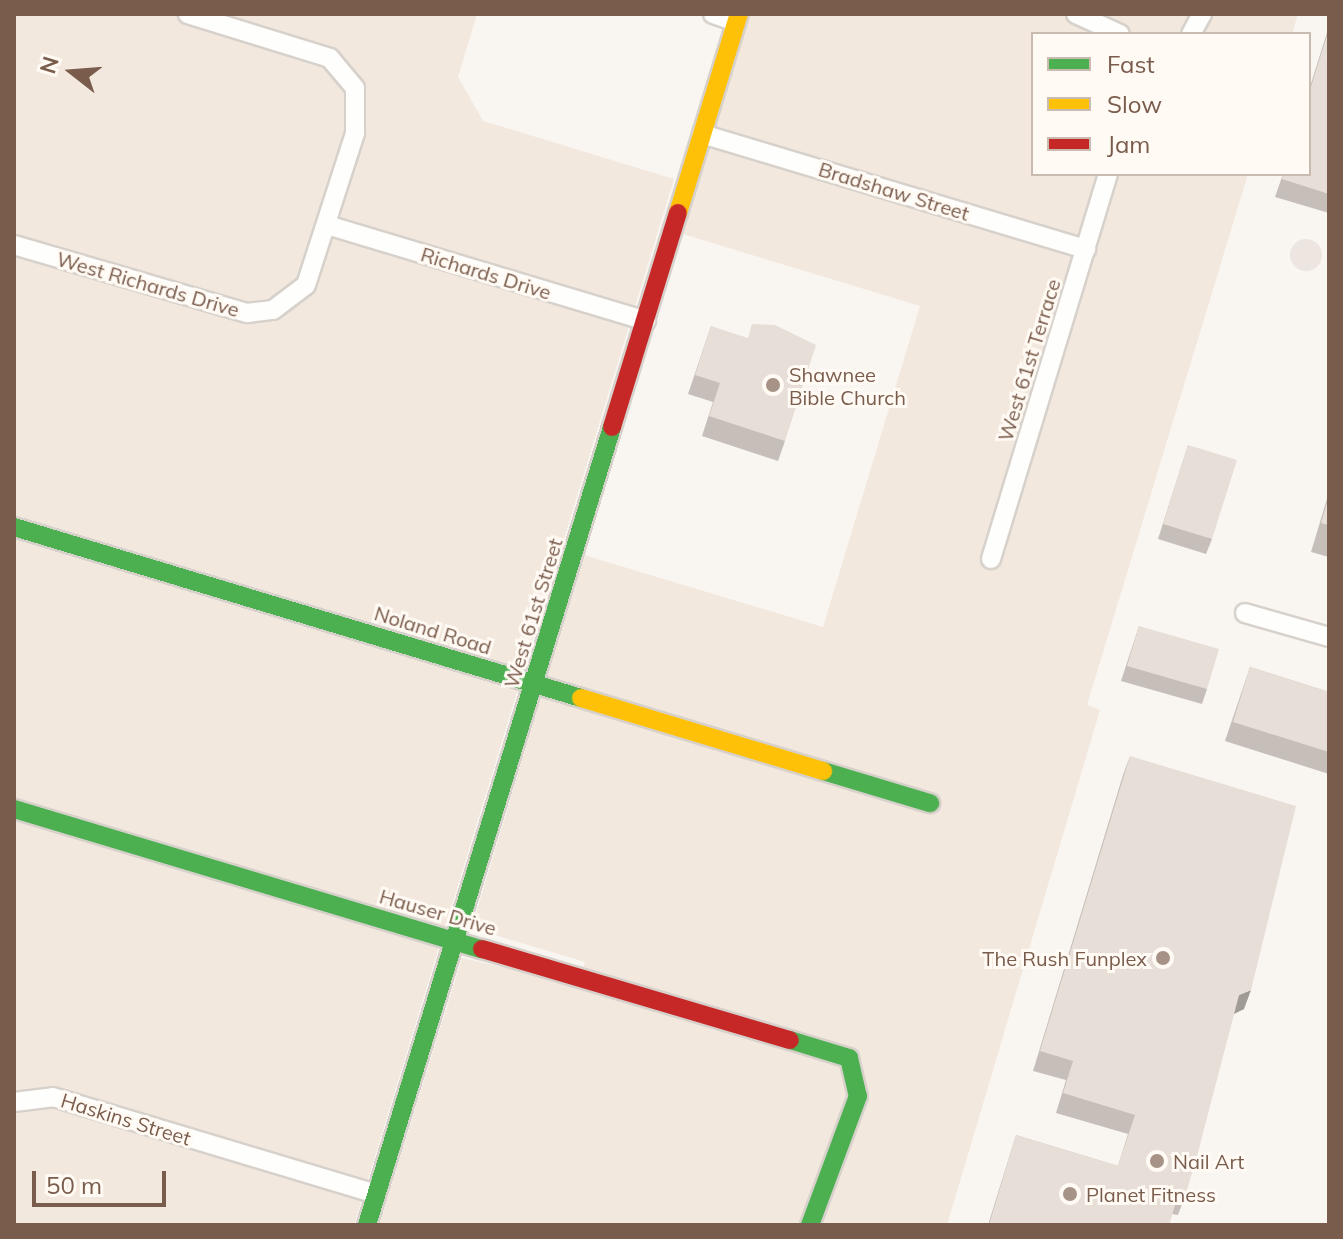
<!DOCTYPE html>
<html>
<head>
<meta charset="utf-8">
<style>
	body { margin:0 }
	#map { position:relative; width:1343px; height:1239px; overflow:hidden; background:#f9f5f0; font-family:Mulish,sans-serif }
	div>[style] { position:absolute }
	.residential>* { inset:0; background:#f2e8de }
	.industrial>* { inset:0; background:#ede5e0 }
	.round { border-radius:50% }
	.roads { filter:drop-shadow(2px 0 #d7d1cb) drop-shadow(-2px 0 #d7d1cb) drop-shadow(0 2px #d7d1cb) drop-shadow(0 -2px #d7d1cb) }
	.street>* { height:18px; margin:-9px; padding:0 9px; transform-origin:9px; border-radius:9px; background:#fefefd }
	.fast>* { height:18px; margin:-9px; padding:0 9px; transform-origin:9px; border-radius:9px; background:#4caf50 }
	.slow>* { height:18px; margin:-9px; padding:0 9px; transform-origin:9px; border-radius:9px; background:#ffc107 }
	.jam>* { height:18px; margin:-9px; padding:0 9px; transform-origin:9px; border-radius:9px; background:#c62828 }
	.wall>* { inset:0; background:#c6bfb9 }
	.shaded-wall>* { inset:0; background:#a19b96 }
	.building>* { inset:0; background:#e6ded7 }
	.dots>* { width:22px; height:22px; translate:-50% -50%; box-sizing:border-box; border:4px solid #fffaf3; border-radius:50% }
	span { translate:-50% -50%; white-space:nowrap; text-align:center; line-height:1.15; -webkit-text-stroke:6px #fffaf3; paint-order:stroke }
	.street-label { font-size:20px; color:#7a5c4d }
	.poi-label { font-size:20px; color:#7a5c4d }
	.left { translate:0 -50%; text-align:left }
	.right { translate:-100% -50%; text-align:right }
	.frame { position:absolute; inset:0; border:16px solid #7a5c4d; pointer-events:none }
	.legend { position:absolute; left:1031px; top:32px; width:280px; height:144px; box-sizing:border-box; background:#fffaf3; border:2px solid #cabbb1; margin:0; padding:10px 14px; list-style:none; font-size:24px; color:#7a5c4d }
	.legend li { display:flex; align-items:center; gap:16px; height:40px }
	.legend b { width:40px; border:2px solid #cabbb1 }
	.north { position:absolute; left:32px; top:32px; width:80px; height:80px; -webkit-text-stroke:6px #fffaf3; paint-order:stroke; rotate:287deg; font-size:22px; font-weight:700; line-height:32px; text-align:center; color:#7a5c4d }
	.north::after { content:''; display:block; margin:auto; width:28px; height:36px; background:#7a5c4d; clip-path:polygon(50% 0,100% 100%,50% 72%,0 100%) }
	.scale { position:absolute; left:32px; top:1171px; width:134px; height:36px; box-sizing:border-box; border:4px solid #7a5c4d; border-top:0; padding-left:10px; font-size:24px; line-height:28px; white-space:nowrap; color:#7a5c4d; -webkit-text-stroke:6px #fffaf3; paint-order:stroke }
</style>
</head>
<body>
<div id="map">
	<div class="residential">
		<div style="clip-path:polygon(14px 14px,477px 14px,458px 77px,483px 121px,674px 179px,354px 1225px,14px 1225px)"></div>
		<div style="clip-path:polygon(749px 14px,1298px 14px,1292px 34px,1033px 34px,1033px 174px,1248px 174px,1087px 705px,1100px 710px,947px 1225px,379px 1225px,462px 958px,579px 984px,585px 962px,488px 933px,476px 913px,584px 555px,823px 627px,920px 306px,683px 234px)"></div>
	</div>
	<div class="industrial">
		<div class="round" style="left:1290px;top:239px;width:32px;height:32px"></div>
	</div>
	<div class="roads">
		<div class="street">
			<div style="left:713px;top:14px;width:24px;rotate:19deg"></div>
			<div style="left:1076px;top:14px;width:48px;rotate:24.4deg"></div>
			<div style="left:1191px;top:34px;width:23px;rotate:-61deg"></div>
			<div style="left:702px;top:134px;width:401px;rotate:16.7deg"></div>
			<div style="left:327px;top:225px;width:333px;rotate:16.7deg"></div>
			<div style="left:14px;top:245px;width:243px;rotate:16.3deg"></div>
			<div style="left:247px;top:313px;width:26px;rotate:-7deg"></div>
			<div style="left:273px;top:310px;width:41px;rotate:-37.1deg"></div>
			<div style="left:306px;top:285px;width:160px;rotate:-72.1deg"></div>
			<div style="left:355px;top:133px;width:45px;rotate:-90deg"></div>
			<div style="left:355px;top:88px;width:39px;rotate:-130deg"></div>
			<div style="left:330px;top:58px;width:149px;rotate:-162.8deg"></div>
			<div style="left:991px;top:559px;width:402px;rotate:-73.1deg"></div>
			<div style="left:1245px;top:613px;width:87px;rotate:15.9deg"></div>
			<div style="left:14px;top:1102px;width:39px;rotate:-7deg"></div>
			<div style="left:53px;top:1097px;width:337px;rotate:16.7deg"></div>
		</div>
		<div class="fast">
			<div style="left:14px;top:527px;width:592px;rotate:16.78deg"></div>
			<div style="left:823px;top:771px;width:112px;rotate:16.7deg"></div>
			<div style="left:14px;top:809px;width:488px;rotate:16.7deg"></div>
			<div style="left:790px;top:1040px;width:62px;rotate:17deg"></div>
			<div style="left:849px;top:1058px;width:39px;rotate:77deg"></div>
			<div style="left:858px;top:1096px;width:138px;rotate:110.4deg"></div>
			<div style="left:367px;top:1225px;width:835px;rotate:-72.93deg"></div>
		</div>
		<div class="slow">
			<div style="left:678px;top:213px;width:208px;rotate:-73deg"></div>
			<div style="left:581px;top:698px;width:253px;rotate:16.8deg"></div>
		</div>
		<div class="jam">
			<div style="left:612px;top:427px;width:224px;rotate:-72.9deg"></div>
			<div style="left:482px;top:949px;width:321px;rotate:16.5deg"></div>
		</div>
	</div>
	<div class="wall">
		<div style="clip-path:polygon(1329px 26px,1329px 213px,1275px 197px,1283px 174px,1309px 174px,1309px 90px)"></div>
		<div style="clip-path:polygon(711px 326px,785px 441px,778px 461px,702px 436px,713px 402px,688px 394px)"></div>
		<div style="clip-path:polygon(1188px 445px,1212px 539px,1206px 554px,1158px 539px)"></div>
		<div style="clip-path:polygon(1329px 492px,1329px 557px,1311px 552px)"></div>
		<div style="clip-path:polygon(1139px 626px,1207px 689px,1202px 704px,1121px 681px)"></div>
		<div style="clip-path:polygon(1250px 667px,1329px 692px,1329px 774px,1225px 741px)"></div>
		<div style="clip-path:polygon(1130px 756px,1244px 1009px,1234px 1013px,1185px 1196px,1178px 1215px,1172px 1214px,1169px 1225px,988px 1225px,1016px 1135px,1118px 1166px,1128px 1134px,1056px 1113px,1066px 1080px,1033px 1071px,1123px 775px)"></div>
	</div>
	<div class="shaded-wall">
		<div style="clip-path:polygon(1251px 990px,1244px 1009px,1232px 1015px,1239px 995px)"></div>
	</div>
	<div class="building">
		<div style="clip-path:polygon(1329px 29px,1329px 194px,1282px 179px,1283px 174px,1309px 174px,1309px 93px)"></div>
		<div style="clip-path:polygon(752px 324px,775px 325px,816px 345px,785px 441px,709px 416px,720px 383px,695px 375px,711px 326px,748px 338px)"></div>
		<div style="clip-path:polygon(1188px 445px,1237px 460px,1212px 539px,1163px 524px)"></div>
		<div style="clip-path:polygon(1329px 496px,1329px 525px,1321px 523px)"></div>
		<div style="clip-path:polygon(1139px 626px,1219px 649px,1207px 689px,1127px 666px)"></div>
		<div style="clip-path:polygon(1250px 667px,1329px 692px,1329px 752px,1233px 722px)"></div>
		<div style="clip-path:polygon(1130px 756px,1296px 806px,1251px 990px,1239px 995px,1196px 1160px,1185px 1196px,1178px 1195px,1169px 1225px,989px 1225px,1016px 1135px,1118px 1166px,1135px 1115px,1063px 1093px,1073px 1061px,1040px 1051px)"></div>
	</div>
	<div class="dots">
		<div style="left:773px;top:385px;background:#a69286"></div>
		<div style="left:1163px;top:958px;background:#a69286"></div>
		<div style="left:1157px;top:1161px;background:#a69286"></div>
		<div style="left:1070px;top:1194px;background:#a69286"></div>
	</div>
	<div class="street-label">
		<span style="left:894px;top:191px;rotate:17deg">Bradshaw Street</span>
		<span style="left:486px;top:273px;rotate:17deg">Richards Drive</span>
		<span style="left:148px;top:284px;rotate:16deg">West Richards Drive</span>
		<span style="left:1029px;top:360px;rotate:-73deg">West 61st Terrace</span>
		<span style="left:533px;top:613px;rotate:-73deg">West 61st Street</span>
		<span style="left:433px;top:630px;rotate:17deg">Noland Road</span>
		<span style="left:438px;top:912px;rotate:16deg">Hauser Drive</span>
		<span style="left:126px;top:1119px;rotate:17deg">Haskins Street</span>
	</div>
	<div class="poi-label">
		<span class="left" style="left:789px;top:386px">Shawnee<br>Bible Church</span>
		<span class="right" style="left:1147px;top:958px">The Rush Funplex</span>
		<span class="left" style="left:1173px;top:1161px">Nail Art</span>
		<span class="left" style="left:1086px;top:1194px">Planet Fitness</span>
	</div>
	<div class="frame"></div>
	<ul class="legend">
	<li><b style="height:10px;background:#4caf50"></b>Fast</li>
	<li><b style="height:10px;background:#ffc107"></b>Slow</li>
	<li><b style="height:10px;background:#c62828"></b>Jam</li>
	</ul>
	<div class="north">N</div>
	<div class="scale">50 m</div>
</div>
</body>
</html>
